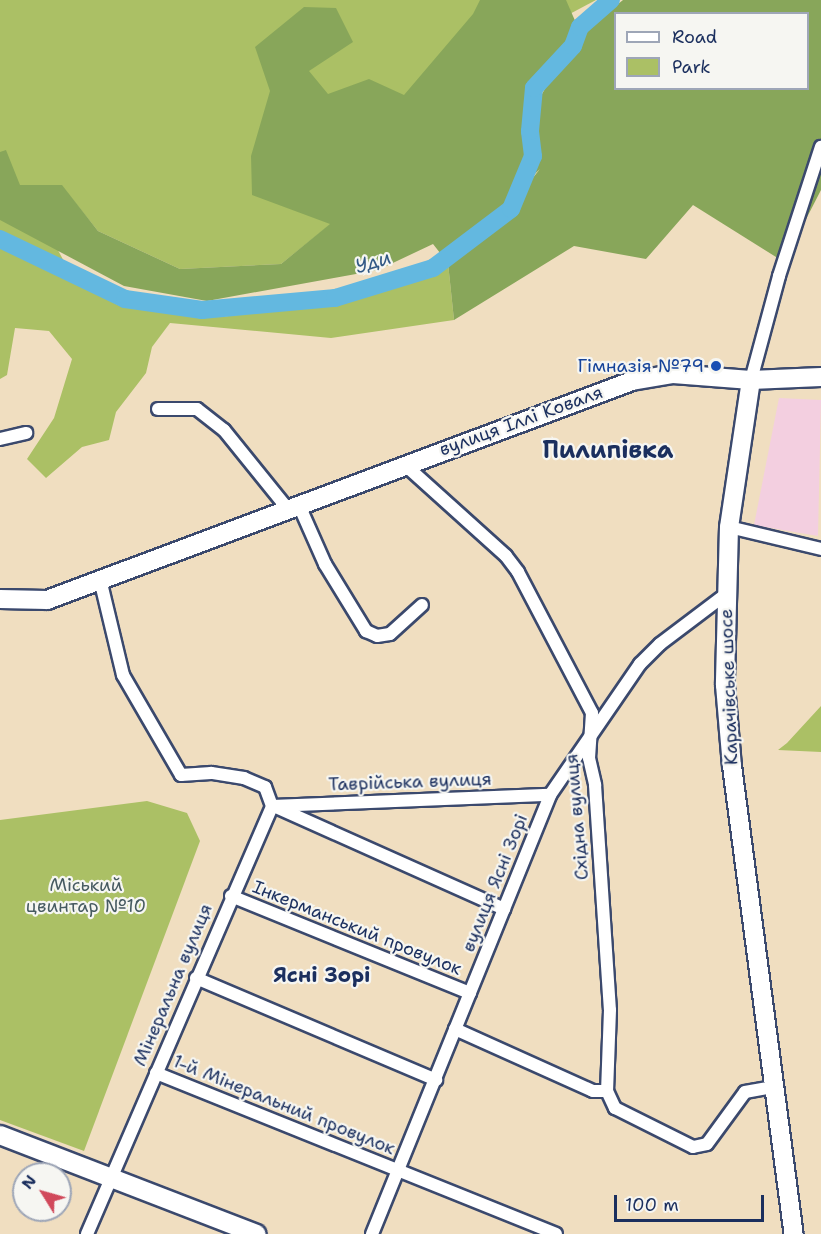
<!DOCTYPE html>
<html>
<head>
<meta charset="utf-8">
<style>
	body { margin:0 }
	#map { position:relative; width:821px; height:1234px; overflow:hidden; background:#f0dec0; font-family:"Shantell Sans",sans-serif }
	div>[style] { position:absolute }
	.built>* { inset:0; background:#f3cfe0 }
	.green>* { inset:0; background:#abc065 }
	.forest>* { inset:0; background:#88a65a }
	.river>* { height:18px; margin:-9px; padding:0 9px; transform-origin:9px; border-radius:9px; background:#63b8e0 }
	.roads { filter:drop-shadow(2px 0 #3b496d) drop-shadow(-2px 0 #3b496d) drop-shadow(0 2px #3b496d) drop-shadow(0 -2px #3b496d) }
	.street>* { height:12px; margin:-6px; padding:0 6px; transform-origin:6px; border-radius:6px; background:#fff }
	.primary>* { height:18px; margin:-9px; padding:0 9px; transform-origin:9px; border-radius:9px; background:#fff }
	.dots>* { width:16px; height:16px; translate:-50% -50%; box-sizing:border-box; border:3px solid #f6f6f2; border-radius:50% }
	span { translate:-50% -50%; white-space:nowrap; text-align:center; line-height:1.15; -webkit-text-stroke:4.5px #f6f6f2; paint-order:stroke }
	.transit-label { font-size:18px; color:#164399 }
	.right { translate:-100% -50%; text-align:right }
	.street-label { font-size:18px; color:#1b2f5e }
	.park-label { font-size:18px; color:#465a60 }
	.water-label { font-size:20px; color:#315885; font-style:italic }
	.quarter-label { font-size:21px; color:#1b2f5e; font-weight:700 }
	.district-label { font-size:24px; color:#1b2f5e; font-weight:700 }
	.legend { position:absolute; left:614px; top:12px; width:195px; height:78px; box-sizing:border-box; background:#f6f6f2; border:2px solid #9ea6b7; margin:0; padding:8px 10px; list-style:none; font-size:18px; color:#1b2f5e }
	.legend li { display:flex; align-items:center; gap:12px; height:30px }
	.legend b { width:30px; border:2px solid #9ea6b7 }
	.north { position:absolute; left:12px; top:1162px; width:60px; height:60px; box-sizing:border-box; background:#f6f6f2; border:2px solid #9ea6b7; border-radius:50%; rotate:307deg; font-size:16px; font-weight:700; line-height:24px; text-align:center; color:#1b2f5e }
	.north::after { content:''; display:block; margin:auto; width:21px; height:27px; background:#d1495b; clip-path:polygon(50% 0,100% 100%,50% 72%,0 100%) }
	.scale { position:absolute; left:614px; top:1195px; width:150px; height:27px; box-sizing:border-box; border:3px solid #1b2f5e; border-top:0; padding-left:8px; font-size:18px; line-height:21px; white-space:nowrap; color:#1b2f5e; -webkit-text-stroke:4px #f6f6f2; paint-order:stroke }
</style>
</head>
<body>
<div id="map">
	<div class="built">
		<div style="clip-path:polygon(779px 398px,821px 400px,818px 536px,754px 525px)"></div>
	</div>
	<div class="green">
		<div style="clip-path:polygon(0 0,489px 0,331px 224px,281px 264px,180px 269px,98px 231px,61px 185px,23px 185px,67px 267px,0 235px)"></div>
		<div style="clip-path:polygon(557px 0,596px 0,564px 17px)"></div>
		<div style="clip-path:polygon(0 244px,120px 306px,219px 317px,319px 306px,448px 263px,454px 320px,331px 338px,170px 323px,152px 347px,146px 373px,116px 412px,109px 440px,82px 447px,46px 478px,27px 459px,54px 418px,72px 359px,49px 331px,15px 328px,7px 375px,0 379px)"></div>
		<div style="clip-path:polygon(821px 706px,821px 752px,778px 750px,787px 743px)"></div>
		<div style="clip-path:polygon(147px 801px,187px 813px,200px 841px,84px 1151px,0 1120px,0 820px)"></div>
	</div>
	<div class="forest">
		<div style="clip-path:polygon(evenodd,480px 0,566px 0,583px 39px,590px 27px,623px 0,821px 0,821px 190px,784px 262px,693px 205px,646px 259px,574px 246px,454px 320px,448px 263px,433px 244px,378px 270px,207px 301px,124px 286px,0 220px,0 152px,6px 150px,20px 185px,62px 185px,98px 231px,180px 269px,281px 264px,330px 224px,252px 195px,251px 156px,270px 91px,255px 47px,304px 7px,336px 8px,353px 42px,309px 71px,328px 94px,369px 79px,404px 95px,473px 14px,480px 0,616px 14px,808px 14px,808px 88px,616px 88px,616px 14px,480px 0,581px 41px,551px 78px,537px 103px,540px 117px,531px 87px,581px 41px,480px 0,540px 169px,483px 240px,451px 261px,507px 201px,540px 169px)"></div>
	</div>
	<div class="river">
		<div style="left:0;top:239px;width:139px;rotate:25.6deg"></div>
		<div style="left:125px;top:299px;width:78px;rotate:8.1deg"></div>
		<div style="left:202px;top:310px;width:134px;rotate:-5.2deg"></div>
		<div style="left:335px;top:298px;width:102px;rotate:-17deg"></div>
		<div style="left:433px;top:268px;width:98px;rotate:-37.1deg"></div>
		<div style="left:511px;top:209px;width:57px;rotate:-67.5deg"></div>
		<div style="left:533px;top:156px;width:25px;rotate:-97deg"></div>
		<div style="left:530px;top:131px;width:43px;rotate:-84.7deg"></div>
		<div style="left:534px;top:88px;width:57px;rotate:-47.1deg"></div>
		<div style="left:573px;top:46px;width:20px;rotate:-70deg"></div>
		<div style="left:580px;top:27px;width:41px;rotate:-41.1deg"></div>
	</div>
	<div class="roads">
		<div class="street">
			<div style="left:751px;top:380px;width:108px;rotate:-74.9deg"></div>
			<div style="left:779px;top:276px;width:136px;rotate:-72deg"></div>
			<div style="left:158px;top:409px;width:39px"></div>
			<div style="left:197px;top:409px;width:34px;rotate:38deg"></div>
			<div style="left:224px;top:430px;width:100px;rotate:51.1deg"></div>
			<div style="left:0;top:439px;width:27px;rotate:-13deg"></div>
			<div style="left:404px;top:464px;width:137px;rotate:42deg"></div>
			<div style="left:506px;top:556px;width:20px;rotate:53deg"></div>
			<div style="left:518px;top:572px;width:159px;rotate:62.3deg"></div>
			<div style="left:592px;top:713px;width:45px;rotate:93.8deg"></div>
			<div style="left:589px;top:758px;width:28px;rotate:77deg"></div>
			<div style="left:595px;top:785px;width:225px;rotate:86.2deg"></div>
			<div style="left:610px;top:1010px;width:81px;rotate:92.1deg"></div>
			<div style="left:298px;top:503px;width:67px;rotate:66.1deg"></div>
			<div style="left:325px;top:564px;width:79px;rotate:58.5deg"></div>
			<div style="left:366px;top:631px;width:12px;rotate:24deg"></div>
			<div style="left:377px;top:636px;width:13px;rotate:-9deg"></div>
			<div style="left:390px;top:634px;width:43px;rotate:-42.2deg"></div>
			<div style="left:729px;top:527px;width:95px;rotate:13.4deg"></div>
			<div style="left:272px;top:806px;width:278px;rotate:-2.3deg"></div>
			<div style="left:276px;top:807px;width:250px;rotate:24.1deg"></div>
			<div style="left:231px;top:896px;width:258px;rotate:22.1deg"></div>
			<div style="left:196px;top:978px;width:261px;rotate:23deg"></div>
			<div style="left:455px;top:1029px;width:151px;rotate:24.2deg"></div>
			<div style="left:593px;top:1091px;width:14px"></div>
			<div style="left:607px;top:1091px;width:19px;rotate:65deg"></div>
			<div style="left:615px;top:1108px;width:87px;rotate:26.6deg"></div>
			<div style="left:693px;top:1147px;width:14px;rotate:-12deg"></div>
			<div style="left:707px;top:1144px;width:64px;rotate:-53.8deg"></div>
			<div style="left:745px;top:1092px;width:29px;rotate:-10deg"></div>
			<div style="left:156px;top:1073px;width:431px;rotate:21.9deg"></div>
			<div style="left:87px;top:1234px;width:466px;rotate:-66.6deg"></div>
			<div style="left:272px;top:806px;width:20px;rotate:-110deg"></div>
			<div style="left:265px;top:787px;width:23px;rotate:-157deg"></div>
			<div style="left:244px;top:778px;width:33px;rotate:-171deg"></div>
			<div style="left:211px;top:773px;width:30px;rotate:176deg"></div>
			<div style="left:181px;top:775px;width:116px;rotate:-120.1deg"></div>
			<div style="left:123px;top:675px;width:99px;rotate:-103.5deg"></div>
			<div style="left:372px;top:1234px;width:474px;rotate:-67.9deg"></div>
			<div style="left:550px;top:795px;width:159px;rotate:-55.5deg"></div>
			<div style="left:640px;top:664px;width:28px;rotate:-45deg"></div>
			<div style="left:660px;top:644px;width:83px;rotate:-37.1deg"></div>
		</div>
		<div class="primary">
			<div style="left:751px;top:380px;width:149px;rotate:98.5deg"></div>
			<div style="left:729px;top:527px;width:158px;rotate:91.5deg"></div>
			<div style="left:725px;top:685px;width:81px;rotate:85.1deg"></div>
			<div style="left:732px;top:766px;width:472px;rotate:82.5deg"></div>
			<div style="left:0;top:599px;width:47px;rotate:1.2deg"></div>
			<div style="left:47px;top:600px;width:625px;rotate:-20.52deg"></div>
			<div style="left:632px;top:381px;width:42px;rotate:-9.7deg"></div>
			<div style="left:673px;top:374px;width:78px;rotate:4.4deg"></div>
			<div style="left:751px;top:380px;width:70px;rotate:-2.5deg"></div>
			<div style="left:0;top:1135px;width:275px;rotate:21.1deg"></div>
		</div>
	</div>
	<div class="dots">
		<div style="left:716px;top:366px;background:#1a4fb4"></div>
	</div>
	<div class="transit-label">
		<span class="right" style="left:704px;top:366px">Гімназія №79</span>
	</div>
	<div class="street-label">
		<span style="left:521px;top:421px;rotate:-20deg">вулиця Іллі Коваля</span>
		<span style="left:729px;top:687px;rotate:-92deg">Карачівське шосе</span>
		<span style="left:410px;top:782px;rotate:-2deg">Таврійська вулиця</span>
		<span style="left:577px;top:817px;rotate:-95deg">Східна вулиця</span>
		<span style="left:495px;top:883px;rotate:-68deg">вулиця Ясні Зорі</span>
		<span style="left:357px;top:928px;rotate:22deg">Інкерманський провулок</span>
		<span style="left:173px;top:985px;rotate:-67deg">Мінеральна вулиця</span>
		<span style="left:284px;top:1105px;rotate:22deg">1-й Мінеральний провулок</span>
	</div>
	<div class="park-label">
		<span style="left:86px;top:896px">Міський<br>цвинтар №10</span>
	</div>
	<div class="water-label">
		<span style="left:373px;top:262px;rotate:-17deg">Уди</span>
	</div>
	<div class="quarter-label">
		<span style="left:322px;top:975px">Ясні Зорі</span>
	</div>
	<div class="district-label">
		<span style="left:608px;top:451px">Пилипівка</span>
	</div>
	<ul class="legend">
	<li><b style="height:8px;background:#fff"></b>Road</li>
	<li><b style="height:16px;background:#abc065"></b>Park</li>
	</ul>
	<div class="north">N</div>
	<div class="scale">100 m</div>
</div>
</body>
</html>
